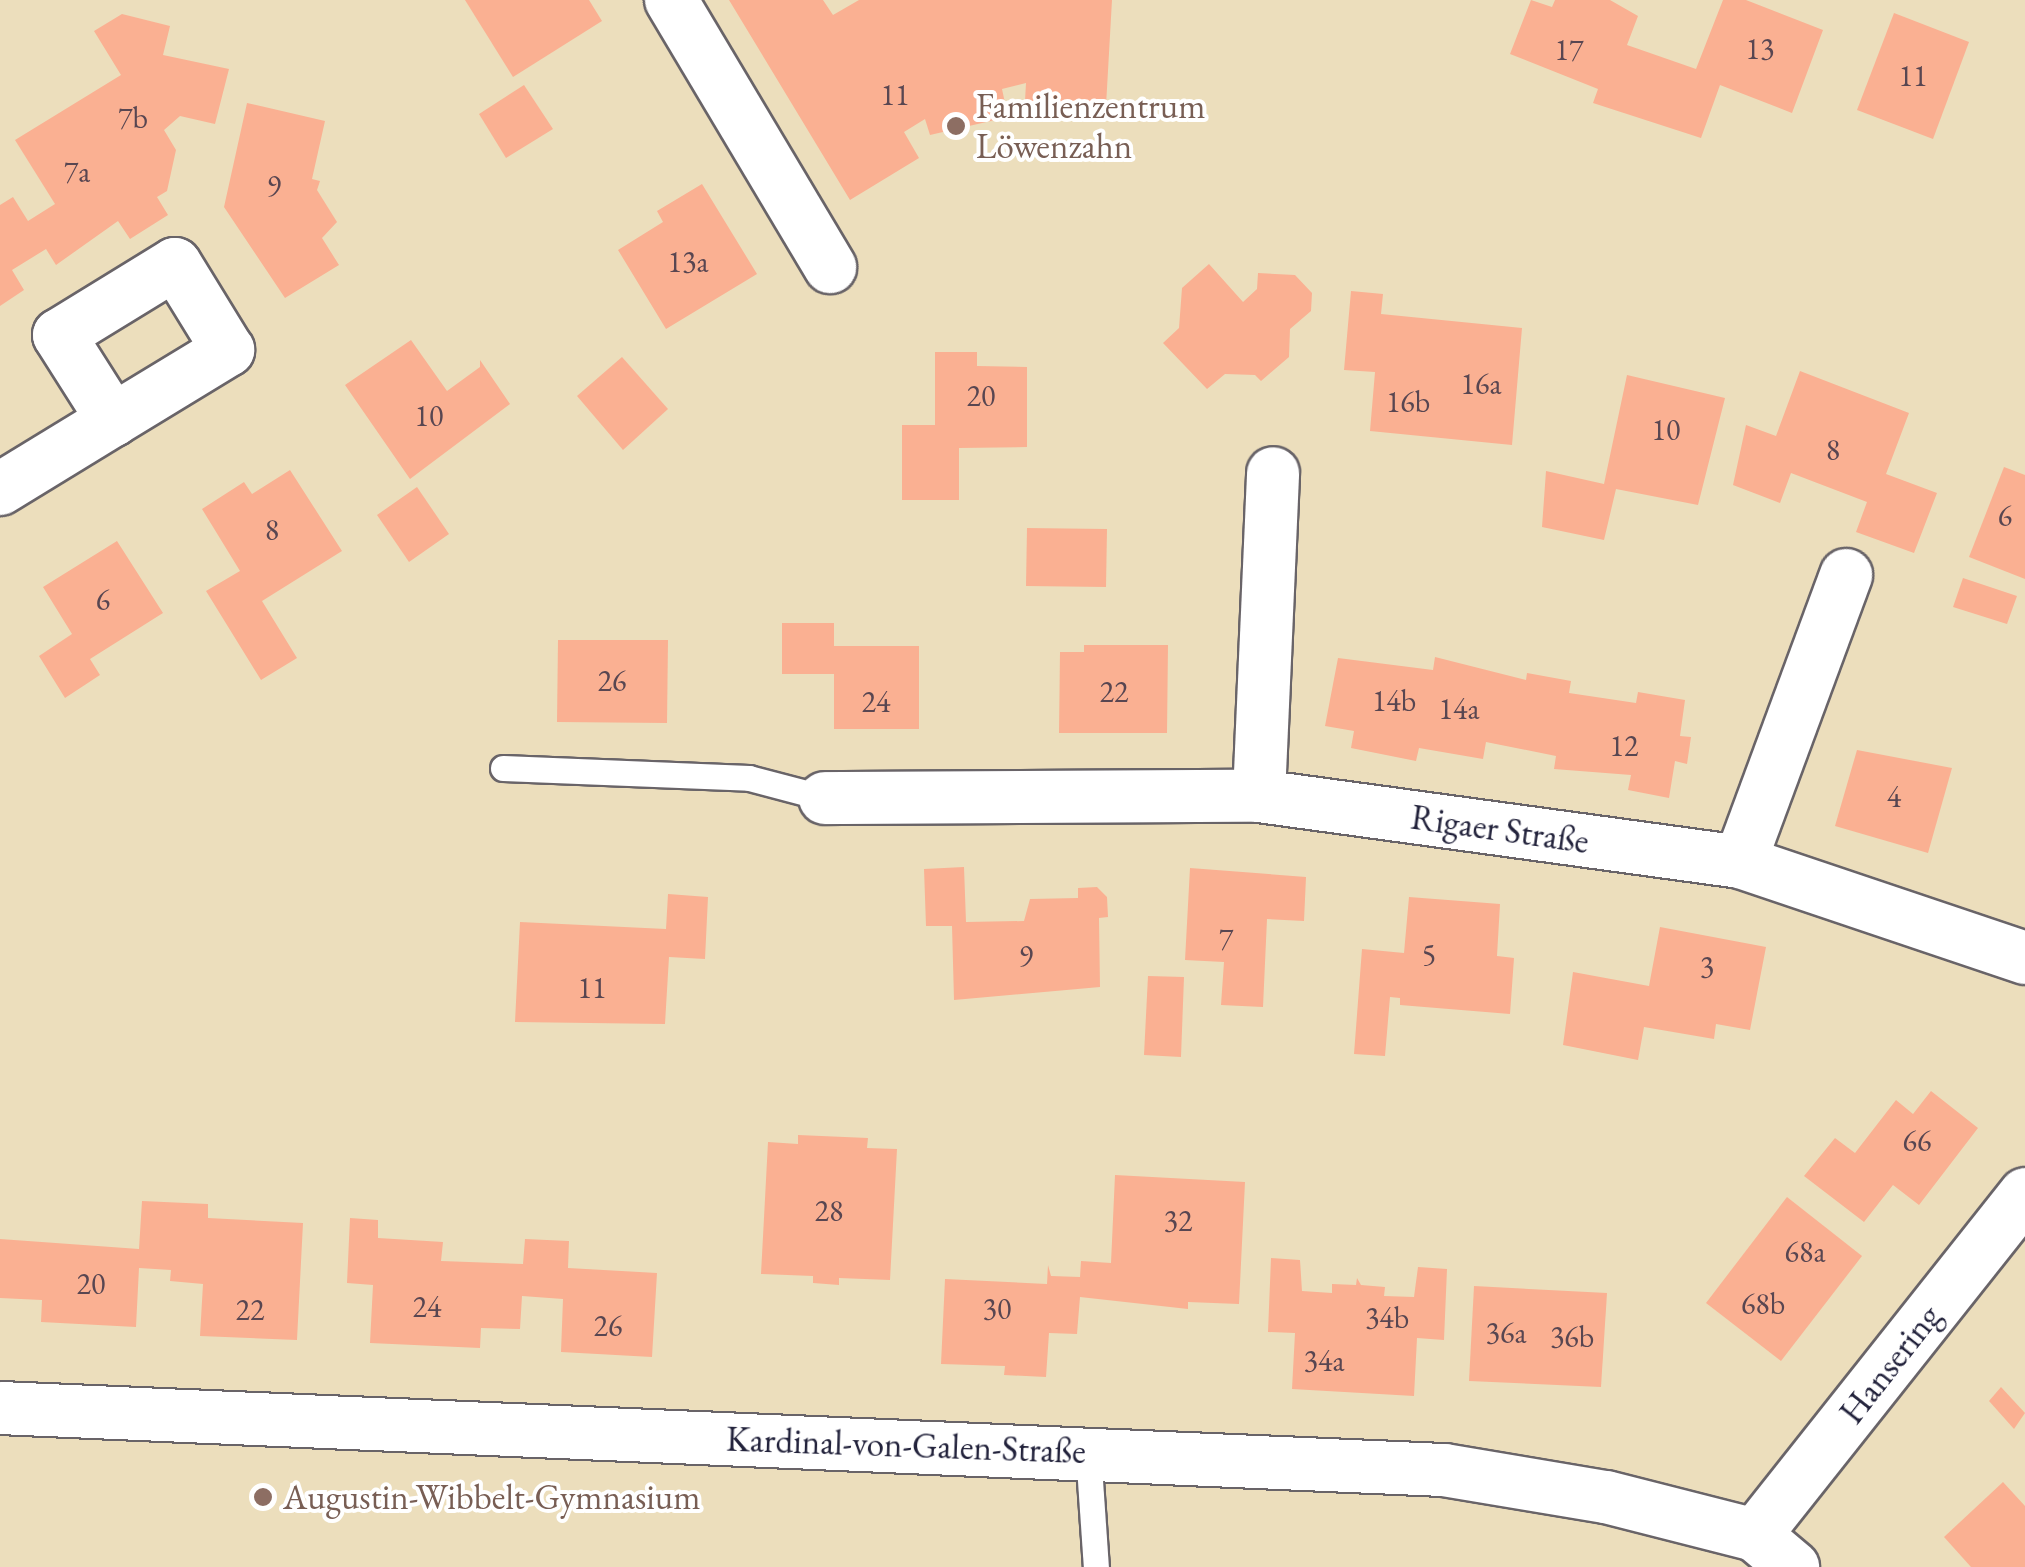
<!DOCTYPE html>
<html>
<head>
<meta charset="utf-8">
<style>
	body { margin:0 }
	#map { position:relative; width:2025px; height:1567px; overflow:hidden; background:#ecdebc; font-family:"EB Garamond",serif }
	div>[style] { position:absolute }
	.building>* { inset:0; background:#fab092 }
	.roads { filter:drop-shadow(2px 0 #696468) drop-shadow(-2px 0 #696468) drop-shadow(0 2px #696468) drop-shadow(0 -2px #696468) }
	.lane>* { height:25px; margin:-12.5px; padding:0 12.5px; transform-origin:12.5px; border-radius:12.5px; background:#fff }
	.street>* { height:52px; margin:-26px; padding:0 26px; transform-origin:26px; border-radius:26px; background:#fff }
	.dots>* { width:28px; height:28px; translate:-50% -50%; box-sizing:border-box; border:5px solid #fff; border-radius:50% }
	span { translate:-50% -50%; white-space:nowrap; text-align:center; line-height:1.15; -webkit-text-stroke:8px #fff; paint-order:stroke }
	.number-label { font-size:30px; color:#584651 }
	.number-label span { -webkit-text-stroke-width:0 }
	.education-label { font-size:35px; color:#785e54 }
	.left { translate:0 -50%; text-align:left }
	.street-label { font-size:35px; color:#22223b }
</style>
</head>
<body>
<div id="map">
	<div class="building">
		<div style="clip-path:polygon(465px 0,589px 0,602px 21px,513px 77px)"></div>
		<div style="clip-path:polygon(729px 0,823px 0,833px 15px,859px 0,1112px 0,1106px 106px,1025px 101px,1026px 83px,1002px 89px,1008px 117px,930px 135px,925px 119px,904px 132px,919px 158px,850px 200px)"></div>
		<div style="clip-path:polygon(1531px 0,1552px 7px,1555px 0,1610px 0,1638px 16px,1627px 45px,1696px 69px,1723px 0,1746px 0,1823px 30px,1792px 113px,1720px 85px,1701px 138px,1593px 103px,1598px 89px,1510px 54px)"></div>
		<div style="clip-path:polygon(1894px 13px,1969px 42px,1933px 139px,1857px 110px)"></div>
		<div style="clip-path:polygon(122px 14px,170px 26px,163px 55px,229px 69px,215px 124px,180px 116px,164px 130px,176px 150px,167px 191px,157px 197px,168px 215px,130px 239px,118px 221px,56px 265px,46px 249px,12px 270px,24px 290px,0 306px,0 205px,13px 197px,28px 221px,55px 204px,15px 140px,121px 75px,94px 31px)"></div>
		<div style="clip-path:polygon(524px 85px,553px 129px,506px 158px,479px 114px)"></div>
		<div style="clip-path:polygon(247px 103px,325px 121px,312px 179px,320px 181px,317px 190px,337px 222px,322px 238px,339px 265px,285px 298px,224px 207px)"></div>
		<div style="clip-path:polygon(702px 184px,757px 274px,666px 329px,618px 250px,663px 222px,657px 211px)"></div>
		<div style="clip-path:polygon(1209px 264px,1243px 302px,1257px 289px,1258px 273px,1295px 275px,1312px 293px,1311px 311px,1290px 329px,1289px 357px,1261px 381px,1255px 375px,1225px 374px,1207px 389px,1163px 343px,1179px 328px,1182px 288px)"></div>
		<div style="clip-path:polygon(1351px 291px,1383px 294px,1381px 314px,1522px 328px,1512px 445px,1370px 431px,1375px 372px,1344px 370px)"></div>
		<div style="clip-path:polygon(411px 340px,447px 391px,480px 367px,480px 360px,510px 404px,410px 479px,345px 385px)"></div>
		<div style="clip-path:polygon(935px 352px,977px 352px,977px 366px,1027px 367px,1027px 447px,959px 448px,959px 500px,902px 500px,902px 425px,935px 425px)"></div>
		<div style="clip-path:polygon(622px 357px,668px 409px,623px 450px,577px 396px)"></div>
		<div style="clip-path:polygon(1800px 371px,1909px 413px,1886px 474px,1937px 493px,1914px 553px,1856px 532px,1867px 502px,1791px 473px,1780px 503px,1733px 485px,1746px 425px,1776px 436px)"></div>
		<div style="clip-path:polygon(1627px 375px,1725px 398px,1698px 505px,1616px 489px,1604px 540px,1542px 527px,1546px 471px,1604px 484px)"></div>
		<div style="clip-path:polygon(2004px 467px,2025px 475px,2025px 579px,1969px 557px)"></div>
		<div style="clip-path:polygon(290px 470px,342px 551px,262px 601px,297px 658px,261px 680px,206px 591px,240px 571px,202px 509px,244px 482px,252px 494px)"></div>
		<div style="clip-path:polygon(417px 487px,449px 534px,409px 562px,377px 515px)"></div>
		<div style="clip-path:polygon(1027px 528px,1107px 529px,1106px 587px,1026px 586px)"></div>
		<div style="clip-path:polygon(117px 541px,163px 613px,90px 659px,100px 675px,65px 698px,39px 656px,72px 634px,43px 587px)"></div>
		<div style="clip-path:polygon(1963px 578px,2017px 596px,2007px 624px,1953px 607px)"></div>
		<div style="clip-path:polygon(782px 623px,834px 623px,834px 646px,919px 646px,919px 729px,834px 729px,834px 674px,782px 674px)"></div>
		<div style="clip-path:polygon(558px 640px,668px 640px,667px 723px,557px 722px)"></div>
		<div style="clip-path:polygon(1084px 645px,1168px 645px,1167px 733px,1059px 733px,1060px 652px,1084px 652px)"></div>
		<div style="clip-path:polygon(1435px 657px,1526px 680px,1527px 673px,1571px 681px,1569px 693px,1636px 703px,1638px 692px,1685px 700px,1680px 736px,1691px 737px,1687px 764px,1675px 761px,1669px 798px,1628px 790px,1631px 775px,1554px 769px,1556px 756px,1486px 742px,1483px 759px,1419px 748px,1416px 761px,1351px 748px,1354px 731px,1325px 726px,1338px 658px,1433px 670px)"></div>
		<div style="clip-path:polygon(1857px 750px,1952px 768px,1928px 853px,1835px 826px)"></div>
		<div style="clip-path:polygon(964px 867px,966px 922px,1024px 921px,1030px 899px,1078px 898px,1078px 888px,1097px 887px,1107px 897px,1108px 917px,1099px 918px,1100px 987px,954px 1000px,952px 926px,926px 926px,924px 869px)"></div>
		<div style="clip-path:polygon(1190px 868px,1306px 877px,1304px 921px,1267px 919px,1263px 1007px,1221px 1005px,1224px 962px,1185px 960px)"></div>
		<div style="clip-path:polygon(668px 894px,708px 897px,705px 959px,669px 957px,665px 1024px,515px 1022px,520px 922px,666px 929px)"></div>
		<div style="clip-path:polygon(1409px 897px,1500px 904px,1497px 956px,1514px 958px,1510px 1014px,1400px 1005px,1400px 998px,1390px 997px,1385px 1056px,1354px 1054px,1362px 949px,1404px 953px)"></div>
		<div style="clip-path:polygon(1660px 927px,1766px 947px,1750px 1030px,1716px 1024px,1714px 1039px,1644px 1027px,1638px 1060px,1563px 1045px,1573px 972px,1649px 986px)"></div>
		<div style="clip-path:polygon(1148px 976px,1184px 977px,1181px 1057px,1144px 1055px)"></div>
		<div style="clip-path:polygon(1931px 1091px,1978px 1128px,1919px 1205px,1893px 1185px,1864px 1222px,1804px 1176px,1835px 1138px,1855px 1153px,1896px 1100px,1913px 1114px)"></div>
		<div style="clip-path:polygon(798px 1135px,868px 1138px,867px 1148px,897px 1149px,890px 1280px,839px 1278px,839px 1285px,813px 1283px,813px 1276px,761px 1274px,768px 1142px,798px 1144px)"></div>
		<div style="clip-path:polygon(1115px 1175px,1245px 1182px,1239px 1304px,1188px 1302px,1188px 1309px,1080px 1297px,1077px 1334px,1049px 1333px,1046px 1377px,1004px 1375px,1005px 1366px,941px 1364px,945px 1279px,1047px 1284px,1048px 1265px,1051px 1276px,1080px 1277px,1081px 1261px,1111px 1263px)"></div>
		<div style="clip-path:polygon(1787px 1197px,1862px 1256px,1781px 1361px,1706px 1303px)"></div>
		<div style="clip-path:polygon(142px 1201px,208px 1204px,208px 1218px,303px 1223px,297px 1340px,200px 1336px,203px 1284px,170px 1281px,171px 1270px,139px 1268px,136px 1327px,41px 1322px,42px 1300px,0 1298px,0 1239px,139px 1249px)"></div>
		<div style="clip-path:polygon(350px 1218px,378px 1220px,378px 1238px,443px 1242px,441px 1261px,523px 1264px,525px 1239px,569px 1241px,568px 1268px,657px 1273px,652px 1357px,561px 1352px,563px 1299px,522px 1296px,520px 1329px,481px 1328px,480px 1348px,370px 1343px,373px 1285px,347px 1283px)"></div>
		<div style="clip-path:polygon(1271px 1258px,1300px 1260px,1302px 1291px,1332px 1293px,1332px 1284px,1356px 1285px,1357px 1278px,1361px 1285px,1385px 1287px,1384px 1296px,1414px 1297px,1418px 1267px,1447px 1269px,1444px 1340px,1417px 1338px,1414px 1396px,1292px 1389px,1295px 1333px,1268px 1332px)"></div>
		<div style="clip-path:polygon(1474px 1286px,1607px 1293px,1601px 1387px,1469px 1381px)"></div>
		<div style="clip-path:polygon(2001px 1387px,2025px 1413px,2014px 1429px,1989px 1401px)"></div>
		<div style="clip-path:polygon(2003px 1482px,2025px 1506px,2025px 1567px,1971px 1567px,1944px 1537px)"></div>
	</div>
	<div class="roads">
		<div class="lane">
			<div style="left:503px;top:768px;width:246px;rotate:2.3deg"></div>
			<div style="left:749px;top:778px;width:79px;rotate:14.7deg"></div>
			<div style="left:1088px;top:1451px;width:116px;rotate:86.1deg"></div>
		</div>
		<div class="street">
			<div style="left:671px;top:0;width:311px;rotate:59.2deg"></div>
			<div style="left:0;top:489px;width:132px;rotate:-31.4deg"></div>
			<div style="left:113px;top:420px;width:135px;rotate:-31.3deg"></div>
			<div style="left:228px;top:350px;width:101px;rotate:-121.6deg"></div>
			<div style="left:175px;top:264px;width:136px;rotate:148.5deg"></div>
			<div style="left:59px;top:335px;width:101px;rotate:57.6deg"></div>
			<div style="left:1259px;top:796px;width:323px;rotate:-87.5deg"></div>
			<div style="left:825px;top:798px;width:434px;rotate:-0.3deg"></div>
			<div style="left:1259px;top:796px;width:486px;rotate:7.8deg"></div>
			<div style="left:1740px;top:862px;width:301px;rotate:18.6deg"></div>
			<div style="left:1740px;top:862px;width:306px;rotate:-69.7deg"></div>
			<div style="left:0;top:1408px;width:1445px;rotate:2.46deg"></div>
			<div style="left:1444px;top:1470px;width:164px;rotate:9.5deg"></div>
			<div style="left:1606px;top:1497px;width:154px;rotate:14.3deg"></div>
			<div style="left:1755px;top:1535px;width:50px;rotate:40.1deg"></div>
			<div style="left:1755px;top:1535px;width:435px;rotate:-51.6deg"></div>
		</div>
	</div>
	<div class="dots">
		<div style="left:956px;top:126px;background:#8d6e63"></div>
		<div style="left:263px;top:1497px;background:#8d6e63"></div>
	</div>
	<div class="number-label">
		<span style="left:1760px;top:49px">13</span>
		<span style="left:1569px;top:50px">17</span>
		<span style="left:1913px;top:76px">11</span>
		<span style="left:895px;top:95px">11</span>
		<span style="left:133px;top:118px">7b</span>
		<span style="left:77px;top:172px">7a</span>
		<span style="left:274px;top:186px">9</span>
		<span style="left:688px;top:262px">13a</span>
		<span style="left:1481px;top:384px">16a</span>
		<span style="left:981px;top:396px">20</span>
		<span style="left:1408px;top:402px">16b</span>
		<span style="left:429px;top:416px">10</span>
		<span style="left:1666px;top:430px">10</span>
		<span style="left:1833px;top:450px">8</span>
		<span style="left:2005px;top:516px">6</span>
		<span style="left:272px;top:530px">8</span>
		<span style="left:103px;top:600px">6</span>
		<span style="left:612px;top:681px">26</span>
		<span style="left:1114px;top:692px">22</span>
		<span style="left:1394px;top:701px">14b</span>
		<span style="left:876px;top:702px">24</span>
		<span style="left:1459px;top:709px">14a</span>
		<span style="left:1624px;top:746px">12</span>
		<span style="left:1894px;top:797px">4</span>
		<span style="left:1226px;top:939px">7</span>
		<span style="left:1429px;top:955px">5</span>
		<span style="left:1026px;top:956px">9</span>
		<span style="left:1707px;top:967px">3</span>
		<span style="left:592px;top:988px">11</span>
		<span style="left:1917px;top:1141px">66</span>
		<span style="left:829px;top:1211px">28</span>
		<span style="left:1178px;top:1221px">32</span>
		<span style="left:1805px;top:1252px">68a</span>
		<span style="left:91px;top:1284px">20</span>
		<span style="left:1763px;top:1304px">68b</span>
		<span style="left:427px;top:1307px">24</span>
		<span style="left:997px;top:1309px">30</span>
		<span style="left:250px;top:1310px">22</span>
		<span style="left:1387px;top:1318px">34b</span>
		<span style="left:608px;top:1326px">26</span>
		<span style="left:1506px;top:1333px">36a</span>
		<span style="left:1572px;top:1337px">36b</span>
		<span style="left:1324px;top:1361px">34a</span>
	</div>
	<div class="education-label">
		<span class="left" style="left:976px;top:126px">Familienzentrum<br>Löwenzahn</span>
		<span class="left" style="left:283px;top:1497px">Augustin-Wibbelt-Gymnasium</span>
	</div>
	<div class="street-label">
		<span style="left:1500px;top:829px;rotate:8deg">Rigaer Straße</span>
		<span style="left:1890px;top:1364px;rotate:-52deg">Hansering</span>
		<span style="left:906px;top:1445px;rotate:2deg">Kardinal-von-Galen-Straße</span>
	</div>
</div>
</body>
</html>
